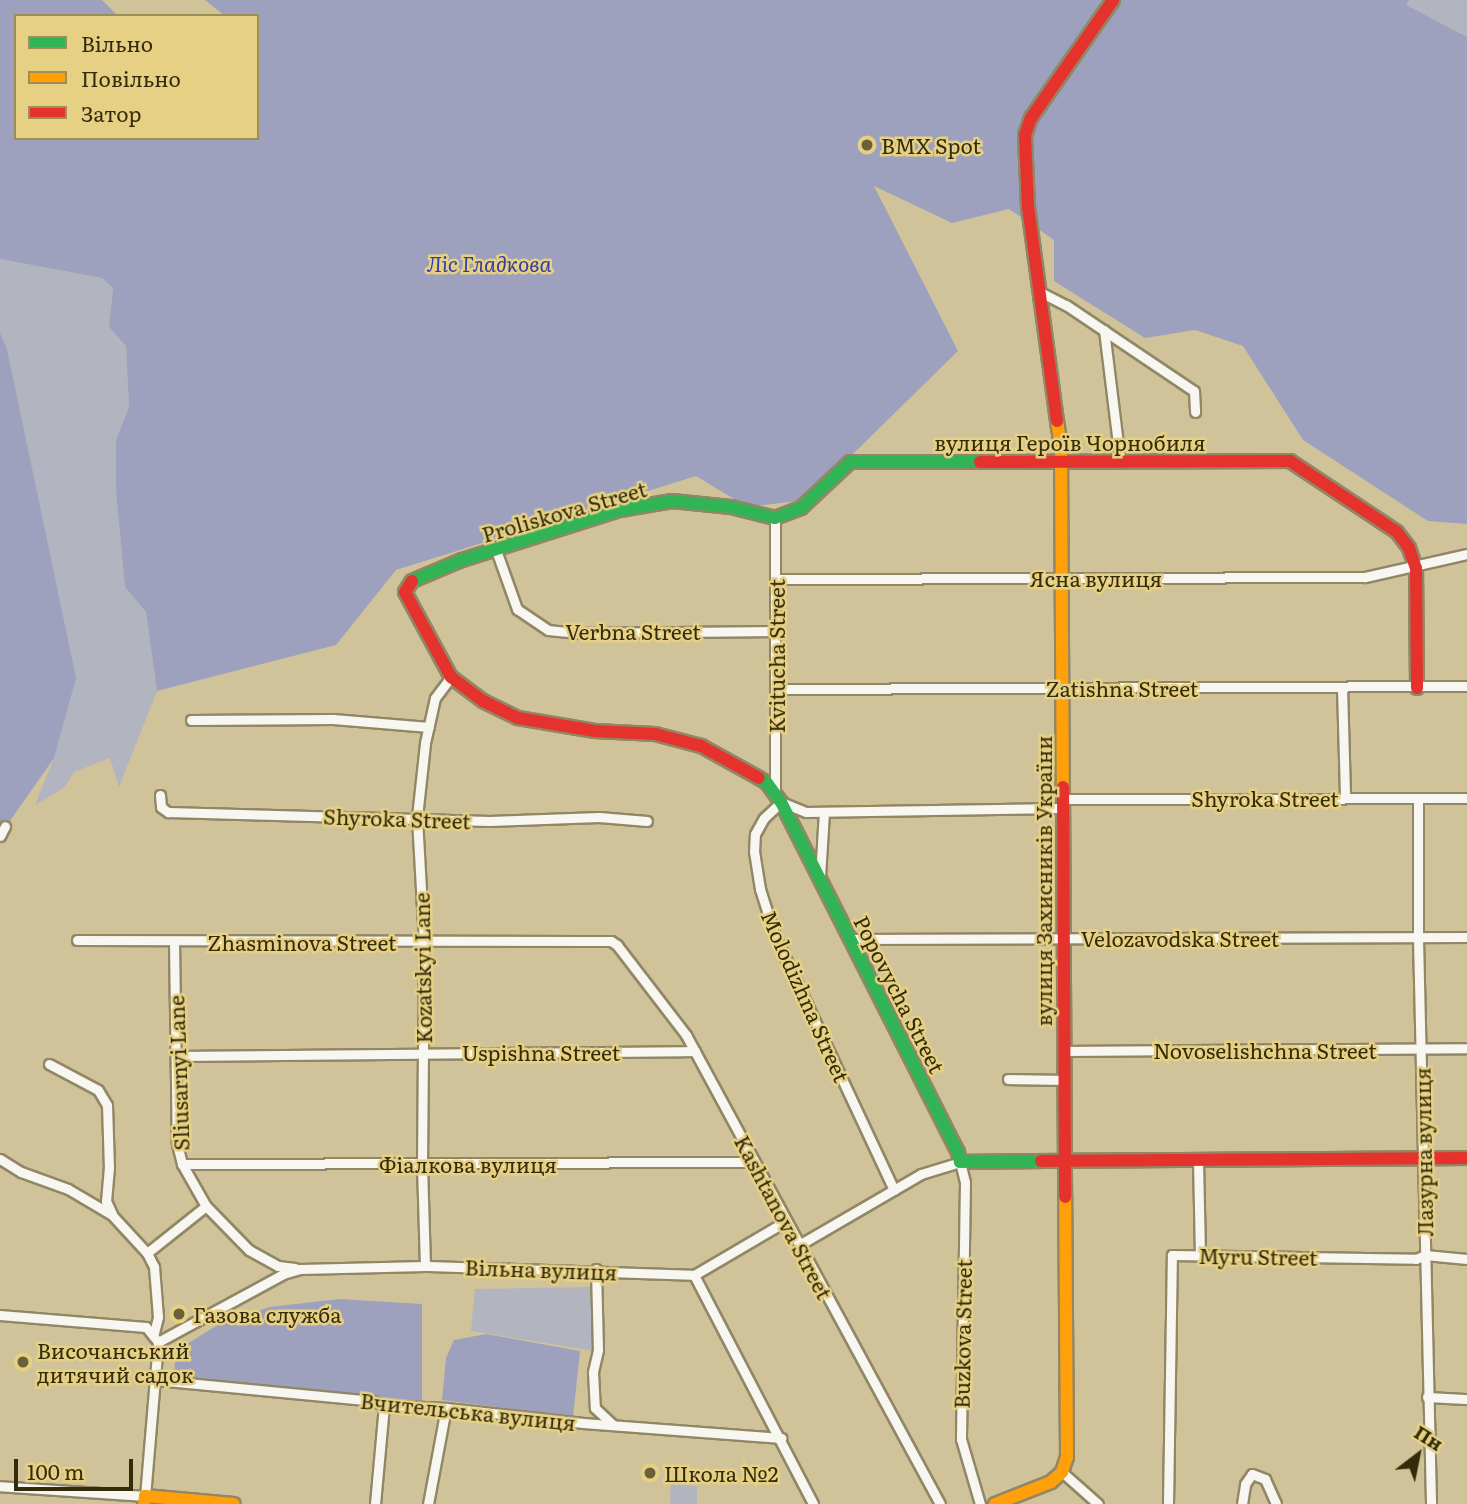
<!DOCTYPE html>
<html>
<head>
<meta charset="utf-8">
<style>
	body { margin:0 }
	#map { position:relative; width:1467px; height:1504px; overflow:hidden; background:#d0c39a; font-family:Literata,serif }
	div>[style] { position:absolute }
	.green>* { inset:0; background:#b2b4c0 }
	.forest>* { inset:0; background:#9da1bd }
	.roads { filter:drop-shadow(2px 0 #918766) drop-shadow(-2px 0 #918766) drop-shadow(0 2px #918766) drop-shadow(0 -2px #918766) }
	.street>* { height:9px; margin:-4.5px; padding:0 4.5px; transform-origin:4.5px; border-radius:4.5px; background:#f8f6f0 }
	.fast>* { height:12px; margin:-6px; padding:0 6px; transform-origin:6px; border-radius:6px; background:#30b455 }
	.slow>* { height:12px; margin:-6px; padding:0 6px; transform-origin:6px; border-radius:6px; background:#ff9f0a }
	.jam>* { height:12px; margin:-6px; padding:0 6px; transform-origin:6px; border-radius:6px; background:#e5322d }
	.dots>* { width:19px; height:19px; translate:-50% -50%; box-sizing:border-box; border:4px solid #e6d084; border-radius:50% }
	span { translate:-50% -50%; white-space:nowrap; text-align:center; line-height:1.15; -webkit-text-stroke:5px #e6d084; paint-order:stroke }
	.poi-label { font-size:21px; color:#342b0b }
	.left { translate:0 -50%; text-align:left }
	.park-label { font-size:21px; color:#353da1; font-style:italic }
	.street-label { font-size:21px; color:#342b0b }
	.legend { position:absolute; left:14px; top:14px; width:245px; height:126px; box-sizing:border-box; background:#e6d084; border:2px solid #9f8e54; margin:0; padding:9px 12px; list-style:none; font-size:21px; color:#342b0b }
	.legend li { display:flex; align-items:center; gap:14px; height:35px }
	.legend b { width:35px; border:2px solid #9f8e54 }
	.north { position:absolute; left:1383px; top:1420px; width:70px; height:70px; -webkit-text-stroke:5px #e6d084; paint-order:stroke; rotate:32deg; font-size:19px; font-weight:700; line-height:28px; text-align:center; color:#342b0b }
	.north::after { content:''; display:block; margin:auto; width:24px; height:32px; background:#342b0b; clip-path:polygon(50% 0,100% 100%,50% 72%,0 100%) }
	.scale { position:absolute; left:14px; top:1459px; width:119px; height:32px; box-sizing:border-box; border:4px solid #342b0b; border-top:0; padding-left:9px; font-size:21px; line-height:24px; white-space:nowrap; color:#342b0b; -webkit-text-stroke:5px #e6d084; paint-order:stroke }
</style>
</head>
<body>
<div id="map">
	<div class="green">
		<div style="clip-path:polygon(1409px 0,1467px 0,1467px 37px,1405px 5px)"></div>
		<div style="clip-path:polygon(0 259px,102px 278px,113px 288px,109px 327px,126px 346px,129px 407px,116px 440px,116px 491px,125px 587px,146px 612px,157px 691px,119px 787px,110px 758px,74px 772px,65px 787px,35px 805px,54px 758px,75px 678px,7px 349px,0 332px)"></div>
		<div style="clip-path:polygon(590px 1287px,594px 1351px,471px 1331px,475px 1289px)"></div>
		<div style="clip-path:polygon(671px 1483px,697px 1486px,697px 1504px,670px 1504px)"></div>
	</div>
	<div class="forest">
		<div style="clip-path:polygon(0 0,102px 0,118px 16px,16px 16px,16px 138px,257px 138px,257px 16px,225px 16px,205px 0,1409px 0,1406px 5px,1467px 37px,1467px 524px,1428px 521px,1303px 440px,1243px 346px,1195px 330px,1145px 338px,1054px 281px,1054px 240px,1009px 209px,952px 223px,874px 186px,958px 351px,806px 500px,747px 507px,696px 476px,396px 570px,336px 645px,157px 691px,146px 612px,125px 587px,116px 491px,116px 440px,129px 407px,126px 346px,109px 327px,113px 288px,102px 278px,0 259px)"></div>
		<div style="clip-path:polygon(0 332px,7px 349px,76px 678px,54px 758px,5px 828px,0 824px)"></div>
		<div style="clip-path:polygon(340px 1299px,422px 1304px,422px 1403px,173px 1378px,177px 1350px,221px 1323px,270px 1307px)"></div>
		<div style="clip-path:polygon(486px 1334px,580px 1351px,573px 1417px,442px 1400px,446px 1358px,454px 1340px)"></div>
	</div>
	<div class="roads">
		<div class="street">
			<div style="left:1040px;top:292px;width:29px;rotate:27deg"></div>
			<div style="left:1066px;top:305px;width:154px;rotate:33.9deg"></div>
			<div style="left:1194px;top:391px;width:21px;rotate:87deg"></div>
			<div style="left:1104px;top:330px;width:132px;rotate:83deg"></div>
			<div style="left:775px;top:518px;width:276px;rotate:90deg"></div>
			<div style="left:496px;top:550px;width:63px;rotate:70.4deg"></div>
			<div style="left:517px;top:609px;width:37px;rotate:34deg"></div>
			<div style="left:548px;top:630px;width:30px;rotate:6deg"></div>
			<div style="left:578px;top:633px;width:198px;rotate:-0.6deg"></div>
			<div style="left:775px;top:579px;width:590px;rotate:-0.19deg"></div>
			<div style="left:1365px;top:577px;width:105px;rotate:-12.7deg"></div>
			<div style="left:1342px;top:687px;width:110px;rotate:88.4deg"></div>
			<div style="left:777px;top:689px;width:690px;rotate:-0.25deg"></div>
			<div style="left:191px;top:720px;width:142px;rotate:-0.4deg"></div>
			<div style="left:333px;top:719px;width:96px;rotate:4.8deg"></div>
			<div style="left:160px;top:795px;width:12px;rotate:85deg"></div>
			<div style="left:161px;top:807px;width:9px;rotate:36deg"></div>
			<div style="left:168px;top:812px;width:321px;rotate:1.6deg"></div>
			<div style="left:489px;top:821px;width:110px;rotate:-2.1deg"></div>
			<div style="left:599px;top:817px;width:48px;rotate:4.8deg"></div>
			<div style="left:1062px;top:799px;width:405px;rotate:-0.1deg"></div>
			<div style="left:1418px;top:800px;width:138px;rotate:90deg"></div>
			<div style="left:1418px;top:938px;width:566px;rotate:88.68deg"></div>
			<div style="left:0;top:836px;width:11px;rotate:-63deg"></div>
			<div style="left:820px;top:877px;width:65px;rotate:-86.5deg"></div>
			<div style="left:851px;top:939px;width:616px;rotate:-0.19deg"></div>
			<div style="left:77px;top:940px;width:534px;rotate:0.11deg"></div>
			<div style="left:611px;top:941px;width:7px;rotate:34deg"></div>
			<div style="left:617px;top:945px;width:113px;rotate:52.5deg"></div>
			<div style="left:686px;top:1035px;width:533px;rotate:61.56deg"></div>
			<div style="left:174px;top:941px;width:203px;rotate:89.2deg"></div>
			<div style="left:177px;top:1144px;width:21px;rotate:76deg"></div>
			<div style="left:182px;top:1164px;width:48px;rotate:60.3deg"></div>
			<div style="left:206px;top:1206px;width:62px;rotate:45.7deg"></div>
			<div style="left:249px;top:1250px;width:33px;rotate:29deg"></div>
			<div style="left:278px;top:1266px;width:17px;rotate:7deg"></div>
			<div style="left:1063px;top:1051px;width:404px;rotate:-0.4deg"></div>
			<div style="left:177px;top:1056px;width:518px;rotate:-0.55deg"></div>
			<div style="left:49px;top:1064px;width:55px;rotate:28deg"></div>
			<div style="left:98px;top:1090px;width:17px;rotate:59deg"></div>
			<div style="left:107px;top:1105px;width:62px;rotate:88.2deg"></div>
			<div style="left:109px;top:1167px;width:34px;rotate:95deg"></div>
			<div style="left:106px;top:1201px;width:14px;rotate:65deg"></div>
			<div style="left:1008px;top:1079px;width:55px;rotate:1deg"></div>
			<div style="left:0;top:1159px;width:25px;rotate:32deg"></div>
			<div style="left:21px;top:1172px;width:50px;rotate:19.9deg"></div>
			<div style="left:68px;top:1189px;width:51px;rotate:30.6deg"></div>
			<div style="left:112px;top:1215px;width:52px;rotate:47.4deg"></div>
			<div style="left:147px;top:1253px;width:16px;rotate:63deg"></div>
			<div style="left:154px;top:1267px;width:50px;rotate:85.4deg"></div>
			<div style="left:158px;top:1317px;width:16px;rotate:104deg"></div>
			<div style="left:1198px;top:1160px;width:94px;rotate:88.8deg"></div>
			<div style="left:182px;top:1164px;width:572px;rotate:-0.2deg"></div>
			<div style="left:894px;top:1190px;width:280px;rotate:-115.1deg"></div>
			<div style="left:775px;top:936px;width:49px;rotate:-107.7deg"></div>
			<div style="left:760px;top:889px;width:37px;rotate:-99deg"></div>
			<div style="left:754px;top:852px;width:18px;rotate:-87deg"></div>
			<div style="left:755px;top:834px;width:18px;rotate:-61deg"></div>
			<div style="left:764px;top:818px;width:23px;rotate:-43deg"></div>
			<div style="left:781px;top:802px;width:27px;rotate:22deg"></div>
			<div style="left:806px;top:812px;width:256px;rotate:-0.9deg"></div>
			<div style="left:799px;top:1245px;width:141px;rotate:-30.2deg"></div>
			<div style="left:921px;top:1174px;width:41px;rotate:-17.1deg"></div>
			<div style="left:960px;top:1162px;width:21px;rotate:76deg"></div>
			<div style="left:965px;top:1182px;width:257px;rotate:90.9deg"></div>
			<div style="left:961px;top:1439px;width:68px;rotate:73.7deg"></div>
			<div style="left:147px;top:1253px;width:75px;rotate:-38.5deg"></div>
			<div style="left:425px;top:1266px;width:102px;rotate:-91.7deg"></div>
			<div style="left:422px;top:1164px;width:221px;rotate:-89.5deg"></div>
			<div style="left:424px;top:943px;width:126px;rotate:-93.2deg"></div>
			<div style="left:417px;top:817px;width:74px;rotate:-83.8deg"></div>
			<div style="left:425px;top:743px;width:46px;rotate:-77.5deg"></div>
			<div style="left:435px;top:698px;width:26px;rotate:-53deg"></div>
			<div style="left:596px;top:1269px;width:81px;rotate:88.6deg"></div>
			<div style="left:598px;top:1350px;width:23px;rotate:103deg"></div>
			<div style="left:593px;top:1372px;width:36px;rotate:87deg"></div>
			<div style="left:595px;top:1408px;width:23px;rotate:43deg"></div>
			<div style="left:694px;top:1275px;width:258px;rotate:62.5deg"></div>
			<div style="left:0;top:1315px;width:146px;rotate:4.7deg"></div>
			<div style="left:146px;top:1327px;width:19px;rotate:51deg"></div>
			<div style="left:158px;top:1342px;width:155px;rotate:94.8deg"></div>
			<div style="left:145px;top:1496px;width:145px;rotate:-176.1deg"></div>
			<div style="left:158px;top:1342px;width:142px;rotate:-28.5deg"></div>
			<div style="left:283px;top:1274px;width:18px;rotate:-16deg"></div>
			<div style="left:300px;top:1269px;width:125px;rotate:-1.4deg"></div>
			<div style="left:425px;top:1266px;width:269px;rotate:1.9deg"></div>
			<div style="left:694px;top:1275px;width:107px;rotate:-30.4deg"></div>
			<div style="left:156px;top:1380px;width:218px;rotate:5.5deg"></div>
			<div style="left:373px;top:1401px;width:12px;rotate:20deg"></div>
			<div style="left:384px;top:1405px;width:62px;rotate:2.8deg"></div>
			<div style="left:446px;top:1408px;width:138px;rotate:6.2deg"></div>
			<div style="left:583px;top:1423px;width:199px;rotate:4.3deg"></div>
			<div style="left:1427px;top:1397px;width:40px;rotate:2.9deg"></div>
			<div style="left:1062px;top:1472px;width:48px;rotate:41.6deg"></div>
			<div style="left:375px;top:1504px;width:99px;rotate:-84.8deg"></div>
			<div style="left:428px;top:1504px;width:98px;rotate:-79.4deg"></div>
			<div style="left:1168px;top:1504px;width:249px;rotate:-89.1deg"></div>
			<div style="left:1172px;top:1255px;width:244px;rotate:0.9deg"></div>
			<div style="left:1416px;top:1259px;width:10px;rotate:-24deg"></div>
			<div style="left:1425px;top:1255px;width:42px;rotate:5.4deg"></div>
			<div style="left:1242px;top:1504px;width:20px;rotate:-81deg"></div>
			<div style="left:1245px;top:1484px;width:12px;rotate:-55deg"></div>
			<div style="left:1252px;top:1474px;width:14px;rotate:21deg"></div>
			<div style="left:1265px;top:1479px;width:27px;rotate:66deg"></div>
		</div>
		<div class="fast">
			<div style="left:412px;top:581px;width:54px;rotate:-22.8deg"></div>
			<div style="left:462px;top:560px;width:166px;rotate:-17.6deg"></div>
			<div style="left:620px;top:510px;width:53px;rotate:-9.8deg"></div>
			<div style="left:672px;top:501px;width:59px;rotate:5.8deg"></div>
			<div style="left:731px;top:507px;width:45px;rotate:14deg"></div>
			<div style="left:775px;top:518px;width:28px;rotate:-21deg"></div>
			<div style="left:801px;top:508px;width:67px;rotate:-43.2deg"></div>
			<div style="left:850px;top:462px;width:130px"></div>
			<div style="left:759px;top:778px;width:9px;rotate:32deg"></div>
			<div style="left:767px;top:783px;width:24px;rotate:54deg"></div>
			<div style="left:781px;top:802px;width:392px;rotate:63.2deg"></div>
			<div style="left:958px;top:1152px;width:10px;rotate:79deg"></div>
			<div style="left:960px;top:1162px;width:81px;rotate:-0.7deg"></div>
		</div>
		<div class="slow">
			<div style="left:1057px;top:421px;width:26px;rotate:81deg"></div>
			<div style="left:1061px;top:447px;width:340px;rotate:89.7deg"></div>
			<div style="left:144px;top:1504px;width:8px;rotate:-83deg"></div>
			<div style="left:145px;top:1496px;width:89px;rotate:5.1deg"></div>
			<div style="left:995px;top:1504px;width:60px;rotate:-21.4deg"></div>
			<div style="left:1051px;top:1482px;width:15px;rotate:-42deg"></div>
			<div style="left:1062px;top:1472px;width:16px;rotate:-72deg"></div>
			<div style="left:1067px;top:1457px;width:260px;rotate:-90.4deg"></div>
		</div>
		<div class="jam">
			<div style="left:1057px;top:421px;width:216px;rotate:-97.7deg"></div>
			<div style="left:1028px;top:207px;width:72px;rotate:-92.4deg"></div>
			<div style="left:1025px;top:135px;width:18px;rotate:-71deg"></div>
			<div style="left:1031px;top:118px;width:144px;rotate:-55.2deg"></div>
			<div style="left:980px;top:462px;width:310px;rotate:-0.2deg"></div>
			<div style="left:1290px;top:461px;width:128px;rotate:33.6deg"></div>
			<div style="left:1397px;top:532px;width:20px;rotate:53deg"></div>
			<div style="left:1409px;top:548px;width:21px;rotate:71deg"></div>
			<div style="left:1416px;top:568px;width:120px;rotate:89.5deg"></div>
			<div style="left:412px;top:581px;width:13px;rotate:122deg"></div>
			<div style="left:405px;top:592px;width:97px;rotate:61.6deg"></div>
			<div style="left:451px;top:677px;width:40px;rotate:37deg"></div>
			<div style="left:483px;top:701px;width:39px;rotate:26deg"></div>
			<div style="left:518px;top:718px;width:78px;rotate:9.6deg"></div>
			<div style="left:595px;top:731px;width:60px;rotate:2.9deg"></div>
			<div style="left:655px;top:734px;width:48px;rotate:14.6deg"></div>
			<div style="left:701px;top:746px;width:66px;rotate:28.9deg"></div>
			<div style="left:1063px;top:787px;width:410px;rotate:89.7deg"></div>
			<div style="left:1041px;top:1161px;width:426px;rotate:-0.4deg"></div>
		</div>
	</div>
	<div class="dots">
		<div style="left:867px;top:145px;background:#6b603d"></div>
		<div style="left:179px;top:1314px;background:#6b603d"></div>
		<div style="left:23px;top:1362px;background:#6b603d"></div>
		<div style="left:650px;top:1473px;background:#6b603d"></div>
	</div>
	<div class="poi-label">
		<span class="left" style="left:881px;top:145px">BMX Spot</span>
		<span class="left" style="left:193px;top:1314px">Газова служба</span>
		<span class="left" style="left:37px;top:1362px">Височанський<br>дитячий садок</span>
		<span class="left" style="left:664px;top:1473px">Школа №2</span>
	</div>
	<div class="park-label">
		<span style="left:489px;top:263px">Ліс Гладкова</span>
	</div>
	<div class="street-label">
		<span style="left:1070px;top:442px">вулиця Героїв Чорнобиля</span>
		<span style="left:564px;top:511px;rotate:-16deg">Proliskova Street</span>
		<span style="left:1096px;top:578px">Ясна вулиця</span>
		<span style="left:633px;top:631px">Verbna Street</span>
		<span style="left:776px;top:656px;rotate:-90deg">Kvitucha Street</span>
		<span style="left:1122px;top:688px">Zatishna Street</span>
		<span style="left:1265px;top:798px">Shyroka Street</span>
		<span style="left:397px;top:818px;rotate:2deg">Shyroka Street</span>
		<span style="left:1043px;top:881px;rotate:-90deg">вулиця Захисників України</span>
		<span style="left:1180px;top:938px">Velozavodska Street</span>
		<span style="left:302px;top:942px">Zhasminova Street</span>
		<span style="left:422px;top:968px;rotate:-91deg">Kozatskyi Lane</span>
		<span style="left:900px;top:994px;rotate:63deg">Popovycha Street</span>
		<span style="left:806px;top:996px;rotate:66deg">Molodizhna Street</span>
		<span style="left:1265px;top:1050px">Novoselishchna Street</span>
		<span style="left:541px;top:1052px">Uspishna Street</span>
		<span style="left:178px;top:1073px;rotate:-92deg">Sliusarnyi Lane</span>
		<span style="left:1423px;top:1152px;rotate:-91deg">Лазурна вулиця</span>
		<span style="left:468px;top:1164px">Фіалкова вулиця</span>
		<span style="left:784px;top:1217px;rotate:62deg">Kashtanova Street</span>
		<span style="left:1258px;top:1256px;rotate:1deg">Myru Street</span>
		<span style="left:541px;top:1269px;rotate:2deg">Вільна вулиця</span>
		<span style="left:962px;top:1334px;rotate:-89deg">Buzkova Street</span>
		<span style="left:468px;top:1411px;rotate:6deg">Вчительська вулиця</span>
	</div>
	<ul class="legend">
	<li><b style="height:9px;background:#30b455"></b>Вільно</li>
	<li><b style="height:9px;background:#ff9f0a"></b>Повільно</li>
	<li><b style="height:9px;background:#e5322d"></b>Затор</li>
	</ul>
	<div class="north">Пн</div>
	<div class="scale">100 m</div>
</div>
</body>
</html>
